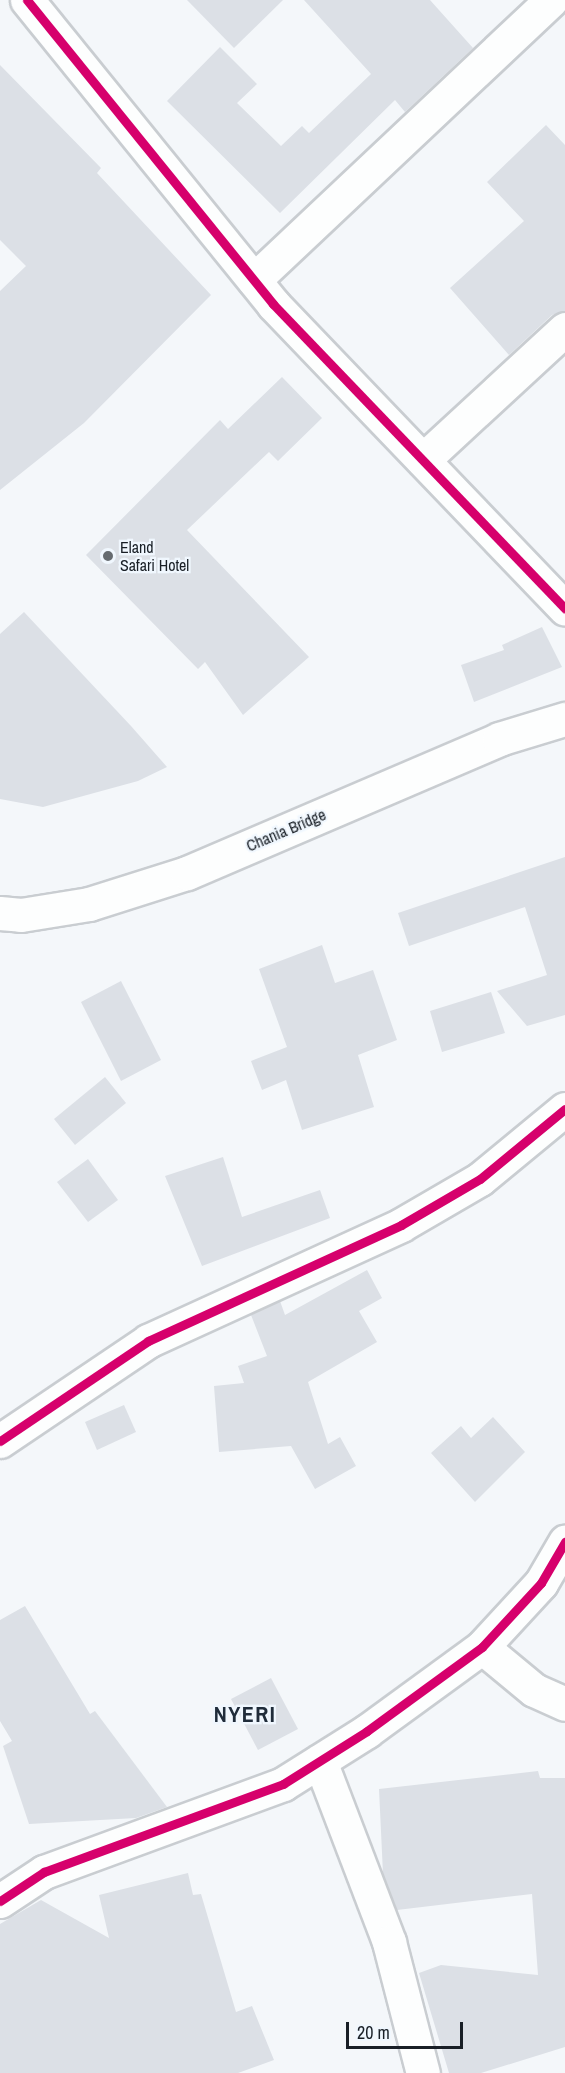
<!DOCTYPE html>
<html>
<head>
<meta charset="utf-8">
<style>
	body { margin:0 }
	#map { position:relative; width:565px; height:2073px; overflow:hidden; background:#f4f7fa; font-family:"Archivo Narrow",sans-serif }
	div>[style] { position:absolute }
	.building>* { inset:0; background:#dce0e6 }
	.roads { filter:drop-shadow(2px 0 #c9cdd1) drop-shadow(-2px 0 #c9cdd1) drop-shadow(0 2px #c9cdd1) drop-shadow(0 -2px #c9cdd1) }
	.street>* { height:33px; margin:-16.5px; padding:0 16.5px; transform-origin:16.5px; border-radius:16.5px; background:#fdfefe }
	.cycleway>* { height:9px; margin:-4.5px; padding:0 4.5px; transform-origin:4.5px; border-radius:4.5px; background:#d6006c }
	.dots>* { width:16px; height:16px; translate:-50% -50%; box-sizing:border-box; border:3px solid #f0f7fe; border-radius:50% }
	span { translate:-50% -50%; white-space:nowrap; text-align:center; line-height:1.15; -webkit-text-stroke:4.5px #f0f7fe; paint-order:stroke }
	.poi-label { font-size:16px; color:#191f26 }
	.left { translate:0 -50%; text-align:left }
	.street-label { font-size:16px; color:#191f26 }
	.district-label { font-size:22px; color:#202c3a; font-weight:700; letter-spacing:1.5px }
	.scale { position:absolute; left:346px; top:2022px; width:117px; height:27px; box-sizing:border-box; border:3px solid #191f26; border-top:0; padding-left:8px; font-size:18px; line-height:21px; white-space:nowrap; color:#191f26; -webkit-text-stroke:4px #f0f7fe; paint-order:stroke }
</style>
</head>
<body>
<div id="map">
	<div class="building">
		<div style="clip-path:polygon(187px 0,283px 0,234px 48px)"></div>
		<div style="clip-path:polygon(304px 0,430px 0,473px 48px,405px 112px,395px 100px,280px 213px,167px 101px,220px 47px,257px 84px,237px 103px,281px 146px,302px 126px,309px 133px,371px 74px)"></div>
		<div style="clip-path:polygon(0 65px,101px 168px,97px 173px,211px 295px,84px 423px,0 490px,0 291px,26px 266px,0 240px)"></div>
		<div style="clip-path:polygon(546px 125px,565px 145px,565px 311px,552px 315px,509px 355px,450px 288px,524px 221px,487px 182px)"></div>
		<div style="clip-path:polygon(282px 377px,322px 418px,278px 461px,269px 452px,187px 530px,309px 657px,243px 715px,205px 662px,198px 669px,86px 555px,220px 420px,228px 429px)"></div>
		<div style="clip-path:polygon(24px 612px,131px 726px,167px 767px,138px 781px,43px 807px,0 799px,0 634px)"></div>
		<div style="clip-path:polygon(542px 627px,562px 667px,474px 702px,461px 665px,504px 650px,502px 645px)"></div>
		<div style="clip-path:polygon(565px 857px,565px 1015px,527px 1026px,497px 991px,547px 975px,525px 907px,409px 946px,398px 913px)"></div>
		<div style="clip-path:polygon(322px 945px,335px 983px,373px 970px,397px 1040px,358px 1055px,374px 1107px,302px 1130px,286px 1080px,262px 1090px,251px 1061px,287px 1047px,259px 969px)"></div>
		<div style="clip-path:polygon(121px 981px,161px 1060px,121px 1081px,81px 1002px)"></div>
		<div style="clip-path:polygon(491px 992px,505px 1033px,442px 1052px,430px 1011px)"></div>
		<div style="clip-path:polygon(105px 1077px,126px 1103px,75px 1145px,54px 1119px)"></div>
		<div style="clip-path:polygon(223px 1157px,242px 1217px,320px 1190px,330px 1218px,202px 1266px,165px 1176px)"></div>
		<div style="clip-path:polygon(88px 1159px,118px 1200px,88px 1222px,57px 1182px)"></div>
		<div style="clip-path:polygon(367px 1270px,382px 1298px,359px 1311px,377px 1342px,308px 1382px,328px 1444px,340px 1437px,356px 1466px,315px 1489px,291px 1446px,219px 1452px,214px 1386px,244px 1383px,238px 1366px,267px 1356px,251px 1315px,280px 1301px,285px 1315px)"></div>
		<div style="clip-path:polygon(124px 1405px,136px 1432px,97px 1450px,85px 1422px)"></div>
		<div style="clip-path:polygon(493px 1417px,525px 1452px,475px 1502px,431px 1453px,461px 1426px,471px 1438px)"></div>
		<div style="clip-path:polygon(25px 1606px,90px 1714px,95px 1711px,167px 1807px,136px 1818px,29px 1824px,3px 1746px,12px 1741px,0 1721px,0 1620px)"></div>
		<div style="clip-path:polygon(271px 1678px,298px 1729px,258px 1750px,231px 1699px)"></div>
		<div style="clip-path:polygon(538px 1771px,540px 1778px,565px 1778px,565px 2047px,481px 2073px,449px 2073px,419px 1973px,441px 1965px,538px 1975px,532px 1894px,397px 1910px,383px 1874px,379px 1789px)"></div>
		<div style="clip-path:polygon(188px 1873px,193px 1895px,201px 1894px,236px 2012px,252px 2006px,274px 2060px,238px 2073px,0 2073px,0 1924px,41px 1900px,109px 1938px,99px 1895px)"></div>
	</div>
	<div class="roads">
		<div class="street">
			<div style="left:27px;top:0;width:391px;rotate:51deg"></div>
			<div style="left:273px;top:304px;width:422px;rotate:46.2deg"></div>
			<div style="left:254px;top:280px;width:408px;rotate:-43.3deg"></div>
			<div style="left:423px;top:460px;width:193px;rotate:-42.7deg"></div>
			<div style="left:0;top:913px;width:21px;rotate:5deg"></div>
			<div style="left:21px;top:915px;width:69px;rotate:-9.2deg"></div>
			<div style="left:89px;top:904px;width:103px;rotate:-17.6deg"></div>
			<div style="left:187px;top:873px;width:340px;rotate:-23.2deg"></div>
			<div style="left:499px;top:739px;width:69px;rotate:-16.9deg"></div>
			<div style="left:0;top:1441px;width:179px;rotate:-34deg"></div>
			<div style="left:148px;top:1341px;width:278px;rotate:-24.6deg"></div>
			<div style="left:401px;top:1225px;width:91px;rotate:-30.2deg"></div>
			<div style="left:480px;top:1179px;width:110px;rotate:-39.5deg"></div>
			<div style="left:482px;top:1647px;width:67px;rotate:39.6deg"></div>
			<div style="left:534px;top:1690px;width:34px;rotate:24deg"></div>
			<div style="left:320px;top:1761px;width:194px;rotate:69.1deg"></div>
			<div style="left:389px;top:1942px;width:135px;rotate:75.5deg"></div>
			<div style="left:0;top:1901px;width:53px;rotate:-33.4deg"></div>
			<div style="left:44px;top:1872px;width:255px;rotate:-20.2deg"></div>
			<div style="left:283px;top:1784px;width:99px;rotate:-32.2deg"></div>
			<div style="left:367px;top:1731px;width:142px;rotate:-36.1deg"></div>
			<div style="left:482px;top:1647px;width:87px;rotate:-47.3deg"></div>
			<div style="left:541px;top:1583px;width:48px;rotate:-59.7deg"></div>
		</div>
	</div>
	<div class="cycleway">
		<div style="left:27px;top:0;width:391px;rotate:51deg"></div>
		<div style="left:273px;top:304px;width:422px;rotate:46.2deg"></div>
		<div style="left:0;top:1441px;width:179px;rotate:-34deg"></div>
		<div style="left:148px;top:1341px;width:278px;rotate:-24.6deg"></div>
		<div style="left:401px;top:1225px;width:91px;rotate:-30.2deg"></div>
		<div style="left:480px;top:1179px;width:110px;rotate:-39.5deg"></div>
		<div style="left:0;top:1901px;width:53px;rotate:-33.4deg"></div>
		<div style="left:44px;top:1872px;width:255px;rotate:-20.2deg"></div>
		<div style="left:283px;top:1784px;width:99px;rotate:-32.2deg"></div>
		<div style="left:367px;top:1731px;width:142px;rotate:-36.1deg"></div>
		<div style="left:482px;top:1647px;width:87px;rotate:-47.3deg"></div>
		<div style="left:541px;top:1583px;width:48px;rotate:-59.7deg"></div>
	</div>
	<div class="dots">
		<div style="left:108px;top:556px;background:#666b70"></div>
	</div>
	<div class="poi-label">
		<span class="left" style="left:120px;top:556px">Eland<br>Safari Hotel</span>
	</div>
	<div class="street-label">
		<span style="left:286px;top:830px;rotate:-23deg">Chania Bridge</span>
	</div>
	<div class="district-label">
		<span style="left:245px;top:1715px">NYERI</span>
	</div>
	<div class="scale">20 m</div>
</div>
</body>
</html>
